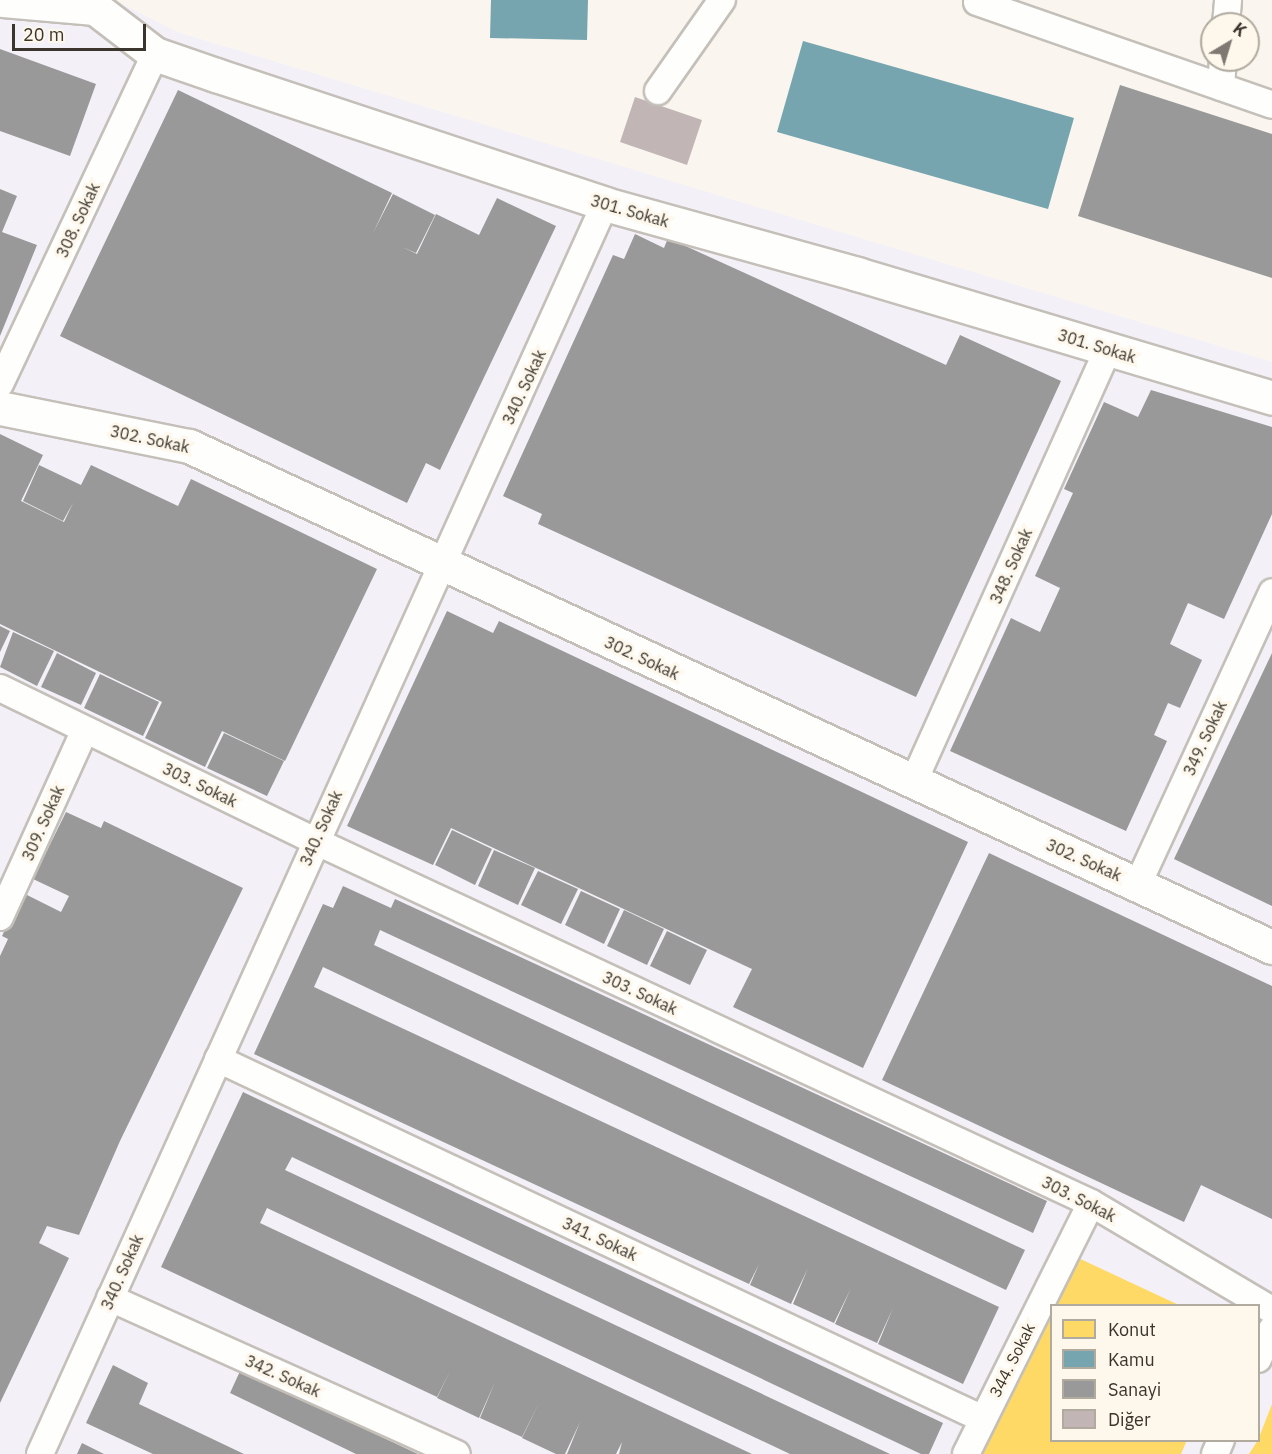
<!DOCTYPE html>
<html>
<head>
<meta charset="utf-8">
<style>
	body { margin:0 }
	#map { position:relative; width:1272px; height:1454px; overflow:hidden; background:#faf6ef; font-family:"IBM Plex Sans",sans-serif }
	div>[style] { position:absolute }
	.industrial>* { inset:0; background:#f4f0f7 }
	.homes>* { inset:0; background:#ffd966 }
	.public>* { inset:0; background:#76a5af }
	.industry>* { inset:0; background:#999 }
	.building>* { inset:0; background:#c1b5b5 }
	.roads { filter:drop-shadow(2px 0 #c4c0b9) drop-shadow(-2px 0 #c4c0b9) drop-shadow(0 2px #c4c0b9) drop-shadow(0 -2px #c4c0b9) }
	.service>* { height:26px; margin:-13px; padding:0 13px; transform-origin:13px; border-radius:13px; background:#fefefd }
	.minor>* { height:33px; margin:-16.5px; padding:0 16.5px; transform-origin:16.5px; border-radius:16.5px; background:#fefefd }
	.tertiary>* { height:33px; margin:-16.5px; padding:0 16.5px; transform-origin:16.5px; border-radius:16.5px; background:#fefefd }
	span { translate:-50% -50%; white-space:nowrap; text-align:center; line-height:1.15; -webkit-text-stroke:6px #fef7eb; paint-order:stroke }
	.street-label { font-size:16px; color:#3a362e }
	.legend { position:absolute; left:1050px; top:1304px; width:210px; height:138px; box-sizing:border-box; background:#fef7eb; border:2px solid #b0aa9f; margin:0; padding:8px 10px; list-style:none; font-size:18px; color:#3a362e }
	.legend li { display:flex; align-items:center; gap:12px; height:30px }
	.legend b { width:30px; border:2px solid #b0aa9f }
	.north { position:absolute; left:1200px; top:12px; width:60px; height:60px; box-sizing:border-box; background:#fef7eb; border:2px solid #b0aa9f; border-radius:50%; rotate:38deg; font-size:16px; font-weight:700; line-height:24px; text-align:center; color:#3a362e }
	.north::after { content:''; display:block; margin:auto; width:21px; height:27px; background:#7d7972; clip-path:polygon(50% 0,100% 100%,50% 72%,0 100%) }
	.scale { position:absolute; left:12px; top:24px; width:134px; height:27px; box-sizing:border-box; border:3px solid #3a362e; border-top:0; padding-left:8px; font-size:18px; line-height:21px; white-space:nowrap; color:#3a362e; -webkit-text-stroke:4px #fef7eb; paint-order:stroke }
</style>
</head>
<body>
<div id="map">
	<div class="industrial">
		<div style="clip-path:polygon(evenodd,0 0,115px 0,177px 32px,1272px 362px,1272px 1454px,0 1454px,0 0,1052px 1306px,1258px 1306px,1258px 1440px,1052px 1440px,1052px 1306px)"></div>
	</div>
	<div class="homes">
		<div style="clip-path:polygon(1074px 1256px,1181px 1306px,1052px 1306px,1052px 1440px,1187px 1440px,1181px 1454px,982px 1454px)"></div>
		<div style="clip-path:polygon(1272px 1404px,1272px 1454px,1249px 1454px,1258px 1440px)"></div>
	</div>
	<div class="public">
		<div style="clip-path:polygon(491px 0,588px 0,587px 40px,490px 38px)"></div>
		<div style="clip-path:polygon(803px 41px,1074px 118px,1048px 209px,777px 132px)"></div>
	</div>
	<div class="industry">
		<div style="clip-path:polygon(0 49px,96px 84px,70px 156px,0 131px)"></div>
		<div style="clip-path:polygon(1120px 85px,1272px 134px,1272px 278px,1078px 216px)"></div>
		<div style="clip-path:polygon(178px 90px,392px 193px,373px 233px,393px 194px,435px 215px,416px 253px,402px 247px,417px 254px,436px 214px,479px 235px,497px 198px,556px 226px,440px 470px,426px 463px,407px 503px,60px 336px)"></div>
		<div style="clip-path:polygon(0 189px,17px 196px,2px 232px,37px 245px,0 336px)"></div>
		<div style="clip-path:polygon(635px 234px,664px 248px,668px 238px,946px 365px,960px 335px,1061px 381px,916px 697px,538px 524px,542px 514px,503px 496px,613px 255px,624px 259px)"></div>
		<div style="clip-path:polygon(1151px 390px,1272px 427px,1272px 514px,1224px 619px,1188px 603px,1170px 644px,1202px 660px,1180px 708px,1168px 703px,1154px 735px,1167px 741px,1126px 831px,950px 751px,1011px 618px,1040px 632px,1060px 588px,1035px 576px,1073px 493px,1064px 489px,1104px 402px,1138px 417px)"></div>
		<div style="clip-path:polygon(0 434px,43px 455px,21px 501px,64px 522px,73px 503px,63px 521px,23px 501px,39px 465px,81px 485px,91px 465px,178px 506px,191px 479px,377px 569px,285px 761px,222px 731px,205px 767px,145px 738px,162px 702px,0 624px)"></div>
		<div style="clip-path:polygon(447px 611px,493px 633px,499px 621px,968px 842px,863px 1068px,733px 1007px,752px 969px,709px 949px,451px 828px,433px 865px,347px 826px)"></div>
		<div style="clip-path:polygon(0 626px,10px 631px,0 652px)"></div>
		<div style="clip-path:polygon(13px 632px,54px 651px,37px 686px,0 667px)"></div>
		<div style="clip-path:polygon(57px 653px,96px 673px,81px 705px,41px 687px)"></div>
		<div style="clip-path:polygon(1272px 653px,1272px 906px,1174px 859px)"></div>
		<div style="clip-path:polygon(100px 674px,159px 702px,143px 736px,84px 708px)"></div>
		<div style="clip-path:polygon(224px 733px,284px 761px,267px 796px,207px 768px)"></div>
		<div style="clip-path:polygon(66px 812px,101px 828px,104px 821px,243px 888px,120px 1141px,79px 1235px,47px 1226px,39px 1243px,69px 1258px,0 1403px,0 956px,8px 939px,2px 936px,23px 893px,61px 912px,69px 896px,33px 879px)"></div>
		<div style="clip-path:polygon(452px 830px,492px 849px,475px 885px,435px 865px)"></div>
		<div style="clip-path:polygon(494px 850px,535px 868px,518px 905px,478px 886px)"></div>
		<div style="clip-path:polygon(989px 853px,1272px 986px,1272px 1219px,1201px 1185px,1184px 1222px,882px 1080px)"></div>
		<div style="clip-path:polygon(538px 871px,578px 889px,561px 924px,521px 905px)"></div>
		<div style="clip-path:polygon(343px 886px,391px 908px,395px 899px,1047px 1201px,1033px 1233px,380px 930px,374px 945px,1025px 1250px,1006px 1290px,323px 967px,314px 987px,999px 1307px,963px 1384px,878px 1344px,893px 1308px,877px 1343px,835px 1324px,851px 1288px,834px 1323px,793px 1304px,808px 1268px,791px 1304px,750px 1285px,759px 1264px,749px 1284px,254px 1054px,323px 904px,333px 908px)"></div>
		<div style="clip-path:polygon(581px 891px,620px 909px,604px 944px,565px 925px)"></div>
		<div style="clip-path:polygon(624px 910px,664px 929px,647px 965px,607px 946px)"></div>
		<div style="clip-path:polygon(667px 931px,707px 950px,690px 985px,650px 966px)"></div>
		<div style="clip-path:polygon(243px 1092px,943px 1423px,929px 1454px,921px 1454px,292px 1157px,285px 1170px,890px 1454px,790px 1454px,267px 1208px,260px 1223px,752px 1454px,619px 1454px,622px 1442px,616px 1454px,567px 1454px,580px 1422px,565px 1454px,556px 1454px,522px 1438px,539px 1403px,522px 1437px,480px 1418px,495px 1382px,479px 1418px,437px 1398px,450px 1371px,437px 1397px,161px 1267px)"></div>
		<div style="clip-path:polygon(113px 1365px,148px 1383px,139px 1404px,244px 1454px,153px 1454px,86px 1423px)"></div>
		<div style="clip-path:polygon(241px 1369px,326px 1411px,418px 1454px,356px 1454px,230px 1393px)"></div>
		<div style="clip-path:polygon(82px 1443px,104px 1454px,77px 1454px)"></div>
	</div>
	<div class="building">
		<div style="clip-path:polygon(635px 97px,702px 120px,687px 165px,620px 142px)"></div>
	</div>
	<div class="roads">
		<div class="service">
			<div style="left:977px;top:2px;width:312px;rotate:19.2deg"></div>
			<div style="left:1226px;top:24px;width:24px;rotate:-85deg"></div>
			<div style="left:1221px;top:87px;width:27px;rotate:-86deg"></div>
			<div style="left:658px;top:91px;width:111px;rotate:-54.9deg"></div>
			<div style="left:0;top:384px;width:365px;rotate:-64.8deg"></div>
			<div style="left:0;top:688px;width:350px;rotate:25.9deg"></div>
			<div style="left:315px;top:841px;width:856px;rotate:25.01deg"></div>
			<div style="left:1091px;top:1203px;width:210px;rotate:30.6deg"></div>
			<div style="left:913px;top:783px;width:475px;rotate:-65.8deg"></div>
			<div style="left:1138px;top:884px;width:321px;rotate:-65.3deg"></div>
			<div style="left:0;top:917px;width:205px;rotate:-65.6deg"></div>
			<div style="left:218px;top:1059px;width:845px;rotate:25.2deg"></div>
			<div style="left:110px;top:1298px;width:380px;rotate:24.2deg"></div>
			<div style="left:1258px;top:1359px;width:33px;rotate:-65deg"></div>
			<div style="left:40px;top:1454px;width:1372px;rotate:-65.68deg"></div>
			<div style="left:966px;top:1454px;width:280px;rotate:-63.5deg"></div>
			<div style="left:1215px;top:1454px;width:15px;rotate:-67deg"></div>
		</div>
		<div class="minor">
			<div style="left:3px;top:0;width:92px;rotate:5deg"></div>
		</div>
		<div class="tertiary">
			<div style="left:93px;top:0;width:8px;rotate:76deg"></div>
			<div style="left:95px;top:8px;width:76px;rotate:37.5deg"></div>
			<div style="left:155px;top:54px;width:65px;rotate:19deg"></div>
			<div style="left:216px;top:75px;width:410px;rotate:18.3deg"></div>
			<div style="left:605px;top:204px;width:262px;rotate:15.5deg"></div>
			<div style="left:857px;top:274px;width:433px;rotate:16.6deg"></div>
			<div style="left:0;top:408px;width:193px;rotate:11.4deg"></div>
			<div style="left:189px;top:446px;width:1193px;rotate:24.83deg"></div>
		</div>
	</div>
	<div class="street-label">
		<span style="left:630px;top:211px;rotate:16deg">301. Sokak</span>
		<span style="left:78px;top:220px;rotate:-65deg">308. Sokak</span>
		<span style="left:1097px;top:346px;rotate:17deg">301. Sokak</span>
		<span style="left:524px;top:387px;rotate:-65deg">340. Sokak</span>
		<span style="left:150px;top:439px;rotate:12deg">302. Sokak</span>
		<span style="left:1011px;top:566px;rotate:-66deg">348. Sokak</span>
		<span style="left:642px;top:658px;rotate:25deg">302. Sokak</span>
		<span style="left:1205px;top:738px;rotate:-65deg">349. Sokak</span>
		<span style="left:200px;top:785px;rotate:26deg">303. Sokak</span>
		<span style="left:43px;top:823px;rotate:-66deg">309. Sokak</span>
		<span style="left:321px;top:828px;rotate:-66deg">340. Sokak</span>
		<span style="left:1084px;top:860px;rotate:24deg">302. Sokak</span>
		<span style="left:640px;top:993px;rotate:25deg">303. Sokak</span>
		<span style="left:1079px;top:1199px;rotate:27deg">303. Sokak</span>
		<span style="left:600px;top:1239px;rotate:25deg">341. Sokak</span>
		<span style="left:122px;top:1272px;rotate:-66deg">340. Sokak</span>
		<span style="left:1012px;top:1360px;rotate:-63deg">344. Sokak</span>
		<span style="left:283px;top:1376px;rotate:24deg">342. Sokak</span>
	</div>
	<ul class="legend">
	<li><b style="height:16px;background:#ffd966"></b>Konut</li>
	<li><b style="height:16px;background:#76a5af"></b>Kamu</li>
	<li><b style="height:16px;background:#999"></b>Sanayi</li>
	<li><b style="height:16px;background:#c1b5b5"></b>Diğer</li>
	</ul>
	<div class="north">K</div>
	<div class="scale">20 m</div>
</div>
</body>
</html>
